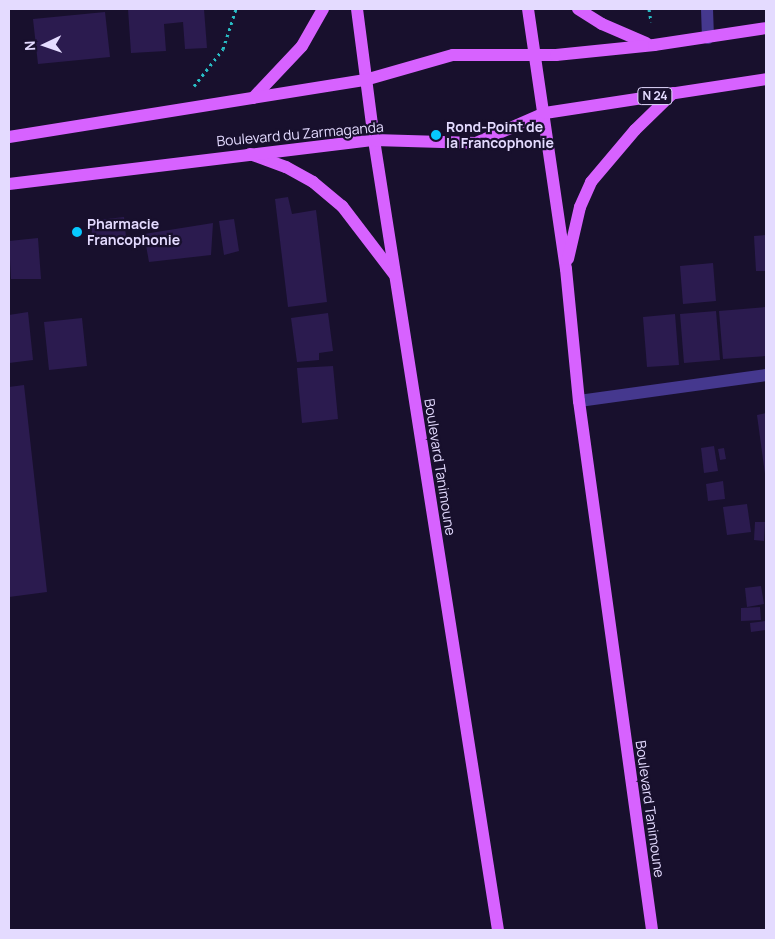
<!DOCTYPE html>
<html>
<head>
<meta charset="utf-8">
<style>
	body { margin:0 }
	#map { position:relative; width:775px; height:939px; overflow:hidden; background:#18102d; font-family:Manrope,sans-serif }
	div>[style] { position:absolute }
	.building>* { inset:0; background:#2b1b4f }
	.path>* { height:3px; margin-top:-1.5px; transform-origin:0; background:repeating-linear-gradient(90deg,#29bdc5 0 2.5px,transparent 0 6.5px) }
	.minor>* { height:12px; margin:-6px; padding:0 6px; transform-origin:6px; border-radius:6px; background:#45388e }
	.major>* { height:12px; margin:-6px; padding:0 6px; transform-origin:6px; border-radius:6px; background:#d762ff }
	.dots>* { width:14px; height:14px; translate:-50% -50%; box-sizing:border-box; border:2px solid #18102d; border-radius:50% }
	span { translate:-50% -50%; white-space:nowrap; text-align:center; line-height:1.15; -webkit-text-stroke:4.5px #18102d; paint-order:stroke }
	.shield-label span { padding:1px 4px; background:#18102d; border:1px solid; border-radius:4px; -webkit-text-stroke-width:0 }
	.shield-label { font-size:12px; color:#e4dbff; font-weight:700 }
	.poi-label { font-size:14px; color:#e4dbff; font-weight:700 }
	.left { translate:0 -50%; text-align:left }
	.street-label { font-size:14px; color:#e4dbff }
	.frame { position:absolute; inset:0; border:10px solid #e4dbff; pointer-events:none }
	.north { position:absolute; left:20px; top:20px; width:50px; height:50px; -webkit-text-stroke:4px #18102d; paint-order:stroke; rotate:267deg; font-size:14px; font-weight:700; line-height:20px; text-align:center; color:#e4dbff }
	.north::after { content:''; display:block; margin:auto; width:18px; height:22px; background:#e4dbff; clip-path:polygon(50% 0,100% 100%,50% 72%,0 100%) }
</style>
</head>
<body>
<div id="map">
	<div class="building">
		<div style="clip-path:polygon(128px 9px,204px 9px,207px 48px,185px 49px,183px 22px,164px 24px,166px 51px,131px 53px)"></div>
		<div style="clip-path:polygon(105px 12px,110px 57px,38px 64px,33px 19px)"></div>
		<div style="clip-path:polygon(288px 197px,292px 214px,316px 210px,327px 302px,288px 307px,275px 199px)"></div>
		<div style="clip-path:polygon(124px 217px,126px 237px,93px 241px,90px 221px)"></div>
		<div style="clip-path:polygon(234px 219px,239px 251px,224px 255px,219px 221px)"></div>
		<div style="clip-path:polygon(213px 223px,211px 255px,149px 262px,144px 234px)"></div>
		<div style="clip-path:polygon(766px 235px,766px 271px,756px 271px,754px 236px)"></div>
		<div style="clip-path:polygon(38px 238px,41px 279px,11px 279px,9px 241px)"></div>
		<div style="clip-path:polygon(713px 263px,716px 301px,683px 304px,680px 266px)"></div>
		<div style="clip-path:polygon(766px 307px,766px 356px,723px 359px,719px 311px)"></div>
		<div style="clip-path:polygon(716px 311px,720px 360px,684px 363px,680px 314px)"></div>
		<div style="clip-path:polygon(28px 312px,33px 360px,9px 363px,9px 315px)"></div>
		<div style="clip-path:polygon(328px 313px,333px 351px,319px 353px,319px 360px,297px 362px,291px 318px)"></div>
		<div style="clip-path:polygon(675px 314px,679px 365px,647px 367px,643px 317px)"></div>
		<div style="clip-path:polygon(82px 318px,87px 366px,49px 370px,44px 322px)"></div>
		<div style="clip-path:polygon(333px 366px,338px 419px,302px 423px,297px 368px)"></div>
		<div style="clip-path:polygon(24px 385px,47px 592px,9px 597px,9px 387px)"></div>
		<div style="clip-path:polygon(766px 413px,766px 474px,765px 474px,757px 415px)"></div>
		<div style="clip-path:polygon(714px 446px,718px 471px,704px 473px,701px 448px)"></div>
		<div style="clip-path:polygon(724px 448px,726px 459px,720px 460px,718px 449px)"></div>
		<div style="clip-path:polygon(723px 481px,725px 499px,708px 501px,706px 484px)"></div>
		<div style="clip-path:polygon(747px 504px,751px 532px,727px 535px,723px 507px)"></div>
		<div style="clip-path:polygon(755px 522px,765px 522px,764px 541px,754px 540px)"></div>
		<div style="clip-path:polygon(761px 586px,764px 604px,747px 607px,745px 588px)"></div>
		<div style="clip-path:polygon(760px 607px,761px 620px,741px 621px,741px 608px)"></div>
		<div style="clip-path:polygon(765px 621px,766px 630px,751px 632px,750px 623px)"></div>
	</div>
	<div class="path">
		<div style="left:649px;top:9px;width:13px;rotate:81deg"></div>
		<div style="left:194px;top:86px;width:47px;rotate:-51.9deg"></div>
		<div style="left:223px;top:49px;width:42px;rotate:-72deg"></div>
	</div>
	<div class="minor">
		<div style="left:707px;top:9px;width:29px;rotate:88deg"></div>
		<div style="left:579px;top:401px;width:189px;rotate:-7.9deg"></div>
	</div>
	<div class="major">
		<div style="left:357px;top:9px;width:132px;rotate:82.6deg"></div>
		<div style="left:374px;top:140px;width:800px;rotate:81.08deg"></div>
		<div style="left:528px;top:9px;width:263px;rotate:81.7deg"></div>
		<div style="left:566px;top:269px;width:133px;rotate:84.4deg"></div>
		<div style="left:579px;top:401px;width:534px;rotate:82.14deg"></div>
		<div style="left:578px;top:9px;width:28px;rotate:32deg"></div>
		<div style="left:602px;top:24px;width:48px;rotate:23.4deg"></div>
		<div style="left:253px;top:98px;width:71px;rotate:-46.7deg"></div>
		<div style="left:302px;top:46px;width:43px;rotate:-60.4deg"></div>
		<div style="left:9px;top:137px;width:361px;rotate:-9.1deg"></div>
		<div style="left:365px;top:80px;width:91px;rotate:-15.9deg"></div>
		<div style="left:453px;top:55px;width:103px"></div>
		<div style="left:556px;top:55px;width:99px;rotate:-5.8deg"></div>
		<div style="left:654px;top:45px;width:113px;rotate:-8.6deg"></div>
		<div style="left:250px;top:154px;width:38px;rotate:20deg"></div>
		<div style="left:286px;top:167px;width:31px;rotate:29deg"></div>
		<div style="left:313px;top:182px;width:38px;rotate:40deg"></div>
		<div style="left:342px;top:206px;width:86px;rotate:52.6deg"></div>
		<div style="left:9px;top:184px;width:368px;rotate:-6.9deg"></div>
		<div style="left:374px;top:140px;width:102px;rotate:1.7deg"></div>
		<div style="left:476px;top:143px;width:75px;rotate:-23.5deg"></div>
		<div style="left:545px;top:113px;width:224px;rotate:-8.7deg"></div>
		<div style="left:568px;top:259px;width:53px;rotate:-77deg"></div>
		<div style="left:580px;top:207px;width:27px;rotate:-66deg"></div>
		<div style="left:591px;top:182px;width:68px;rotate:-49.8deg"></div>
		<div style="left:635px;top:130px;width:53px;rotate:-44.2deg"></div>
	</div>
	<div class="dots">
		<div style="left:436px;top:135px;background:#07c9ff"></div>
		<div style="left:77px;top:232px;background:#07c9ff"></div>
	</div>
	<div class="shield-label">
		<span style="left:655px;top:96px">N 24</span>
	</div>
	<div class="poi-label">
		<span class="left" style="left:446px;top:135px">Rond-Point de<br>la Francophonie</span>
		<span class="left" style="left:87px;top:232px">Pharmacie<br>Francophonie</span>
	</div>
	<div class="street-label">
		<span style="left:300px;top:134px;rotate:-5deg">Boulevard du Zarmaganda</span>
		<span style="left:440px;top:467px;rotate:81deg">Boulevard Tanimoune</span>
		<span style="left:650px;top:809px;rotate:82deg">Boulevard Tanimoune</span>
	</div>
	<div class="frame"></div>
	<div class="north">N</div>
</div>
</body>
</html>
